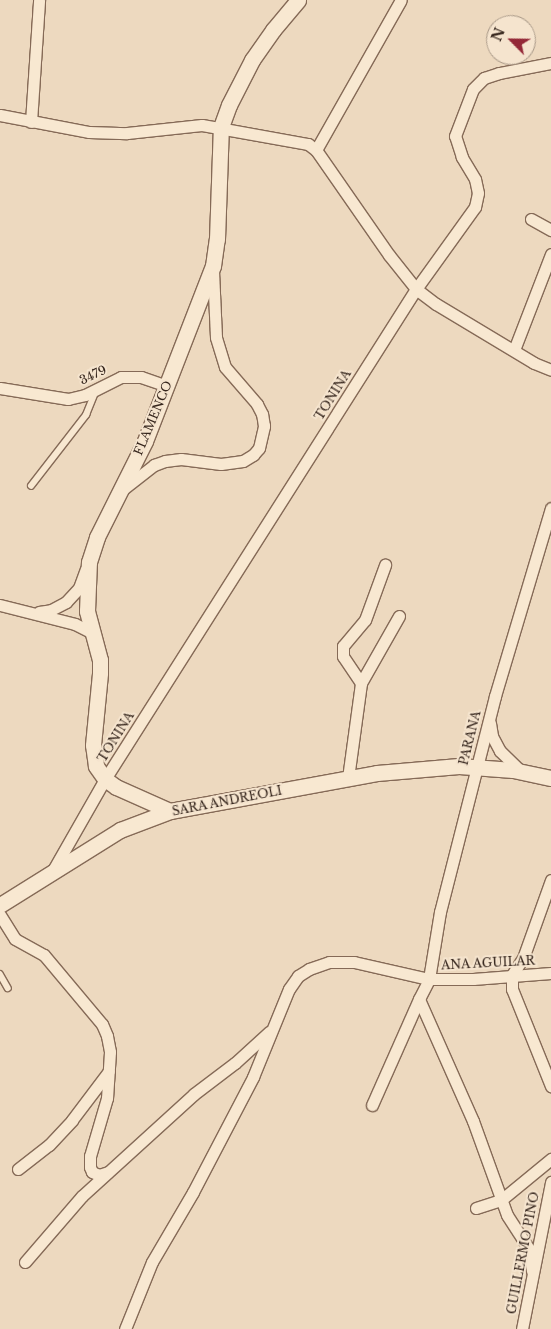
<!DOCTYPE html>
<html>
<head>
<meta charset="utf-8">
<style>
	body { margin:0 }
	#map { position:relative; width:551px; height:1329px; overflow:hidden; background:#edd9bf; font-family:"Libre Baskerville",serif }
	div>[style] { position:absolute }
	.roads { filter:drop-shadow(1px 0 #856a57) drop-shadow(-1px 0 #856a57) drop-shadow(0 1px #856a57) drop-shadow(0 -1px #856a57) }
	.lane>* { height:5.5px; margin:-2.75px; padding:0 2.75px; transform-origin:2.75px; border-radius:2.75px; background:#f8e8d1 }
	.street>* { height:11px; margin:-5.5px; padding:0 5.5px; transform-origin:5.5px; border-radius:5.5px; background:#f8e8d1 }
	.secondary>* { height:15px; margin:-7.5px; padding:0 7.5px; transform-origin:7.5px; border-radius:7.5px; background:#f8e8d1 }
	span { translate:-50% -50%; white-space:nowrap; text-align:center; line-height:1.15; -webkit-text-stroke:4px #f5e4ce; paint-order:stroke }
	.street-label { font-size:12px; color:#35251c }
	.north { position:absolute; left:486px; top:15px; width:50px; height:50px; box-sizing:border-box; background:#f5e4ce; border:1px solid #a89887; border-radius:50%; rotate:293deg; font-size:14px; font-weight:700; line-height:20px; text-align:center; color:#35251c }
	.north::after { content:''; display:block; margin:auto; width:18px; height:22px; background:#942837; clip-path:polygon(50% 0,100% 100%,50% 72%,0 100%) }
</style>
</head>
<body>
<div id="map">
	<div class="roads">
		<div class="lane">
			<div style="left:31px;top:486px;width:90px;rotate:-52.2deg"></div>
			<div style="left:86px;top:415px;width:27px;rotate:-68deg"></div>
			<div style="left:0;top:974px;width:16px;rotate:60deg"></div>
		</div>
		<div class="street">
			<div style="left:0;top:115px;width:91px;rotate:10.8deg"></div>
			<div style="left:89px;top:132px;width:38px;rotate:2deg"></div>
			<div style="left:127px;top:133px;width:75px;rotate:-6.1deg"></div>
			<div style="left:202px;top:125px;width:108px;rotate:10.2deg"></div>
			<div style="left:308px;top:144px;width:10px;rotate:37deg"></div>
			<div style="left:316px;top:150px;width:128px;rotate:55.2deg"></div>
			<div style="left:389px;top:255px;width:43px;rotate:51.5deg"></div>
			<div style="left:416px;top:289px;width:25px;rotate:37deg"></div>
			<div style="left:436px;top:304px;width:114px;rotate:31deg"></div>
			<div style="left:534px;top:363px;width:18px;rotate:22deg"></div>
			<div style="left:31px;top:122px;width:122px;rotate:-86.2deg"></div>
			<div style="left:316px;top:150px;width:172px;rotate:-60.5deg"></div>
			<div style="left:531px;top:219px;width:23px;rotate:29deg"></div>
			<div style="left:514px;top:350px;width:103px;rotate:-68.9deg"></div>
			<div style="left:0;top:388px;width:69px;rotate:9.2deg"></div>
			<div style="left:68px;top:399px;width:17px;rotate:-13deg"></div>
			<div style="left:85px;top:395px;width:40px;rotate:-26.6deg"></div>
			<div style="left:121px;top:377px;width:20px"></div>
			<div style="left:141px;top:377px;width:28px;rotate:19deg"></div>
			<div style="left:122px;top:490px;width:41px;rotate:-38deg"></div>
			<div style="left:154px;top:465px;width:12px;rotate:-20deg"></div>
			<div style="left:165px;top:461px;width:16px;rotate:-7deg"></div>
			<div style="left:181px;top:459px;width:40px;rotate:7.1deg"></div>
			<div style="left:221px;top:464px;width:22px;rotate:-8deg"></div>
			<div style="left:243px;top:461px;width:12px;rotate:-31deg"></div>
			<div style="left:253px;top:455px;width:9px;rotate:-49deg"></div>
			<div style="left:259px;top:448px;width:23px;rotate:-77deg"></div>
			<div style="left:264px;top:426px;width:12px;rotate:-99deg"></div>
			<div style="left:262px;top:414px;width:11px;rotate:-117deg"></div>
			<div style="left:257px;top:404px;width:49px;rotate:-130.9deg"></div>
			<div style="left:225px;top:367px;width:31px;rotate:-107deg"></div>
			<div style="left:216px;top:337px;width:66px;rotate:-92.6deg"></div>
			<div style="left:0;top:605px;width:77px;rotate:14.2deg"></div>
			<div style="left:75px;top:624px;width:20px;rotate:27deg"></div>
			<div style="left:39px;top:612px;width:12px;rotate:-9deg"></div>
			<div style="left:51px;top:610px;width:17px;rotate:-28deg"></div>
			<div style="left:66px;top:602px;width:19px;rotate:-47deg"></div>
			<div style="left:79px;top:588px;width:20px;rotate:-70deg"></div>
			<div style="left:361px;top:683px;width:32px;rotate:-124deg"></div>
			<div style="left:343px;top:656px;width:10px;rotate:-90deg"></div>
			<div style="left:343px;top:646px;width:34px;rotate:-50deg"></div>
			<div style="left:365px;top:620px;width:59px;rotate:-70deg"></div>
			<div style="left:490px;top:723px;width:13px;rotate:81deg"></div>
			<div style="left:492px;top:736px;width:17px;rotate:62deg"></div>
			<div style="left:500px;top:751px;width:30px;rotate:44deg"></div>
			<div style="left:348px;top:778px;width:96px;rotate:-82.2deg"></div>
			<div style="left:361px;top:683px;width:77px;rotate:-60.4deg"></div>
			<div style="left:52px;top:872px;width:107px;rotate:-60.3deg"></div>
			<div style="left:105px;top:779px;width:580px;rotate:-57.6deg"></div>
			<div style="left:416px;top:289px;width:101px;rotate:-54.3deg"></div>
			<div style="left:475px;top:207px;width:14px;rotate:-78deg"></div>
			<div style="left:478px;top:193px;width:14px;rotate:-102deg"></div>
			<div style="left:475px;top:179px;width:26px;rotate:-121deg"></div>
			<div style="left:462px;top:157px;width:22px;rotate:-108deg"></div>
			<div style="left:455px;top:136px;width:50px;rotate:-69deg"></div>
			<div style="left:473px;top:89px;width:16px;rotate:-45deg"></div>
			<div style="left:484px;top:78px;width:16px;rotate:-18deg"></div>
			<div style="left:499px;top:73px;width:53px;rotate:-10.9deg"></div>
			<div style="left:551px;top:880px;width:83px;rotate:109.7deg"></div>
			<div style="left:523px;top:958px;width:20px;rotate:123deg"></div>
			<div style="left:512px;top:975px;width:14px;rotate:90deg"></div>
			<div style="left:512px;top:989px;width:105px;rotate:68.1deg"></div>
			<div style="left:0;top:915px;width:28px;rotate:58deg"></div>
			<div style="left:15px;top:939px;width:33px;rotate:29deg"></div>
			<div style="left:44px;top:955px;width:90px;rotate:50deg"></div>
			<div style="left:102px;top:1024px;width:13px;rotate:67deg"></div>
			<div style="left:107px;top:1036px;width:16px;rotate:79deg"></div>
			<div style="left:110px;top:1052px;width:46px;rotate:93.7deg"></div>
			<div style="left:107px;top:1098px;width:60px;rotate:106.3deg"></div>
			<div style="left:90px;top:1156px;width:11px;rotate:90deg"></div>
			<div style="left:90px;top:1167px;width:5px;rotate:68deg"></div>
			<div style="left:92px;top:1172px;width:8px;rotate:23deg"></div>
			<div style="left:99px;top:1175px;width:9px;rotate:-18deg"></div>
			<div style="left:372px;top:1105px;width:116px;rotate:-66.1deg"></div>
			<div style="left:18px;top:1169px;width:39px;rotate:-38deg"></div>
			<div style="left:49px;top:1145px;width:34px;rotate:-47deg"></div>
			<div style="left:72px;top:1120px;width:61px;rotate:-52.9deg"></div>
			<div style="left:476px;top:1208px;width:26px;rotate:-18deg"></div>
			<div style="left:501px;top:1200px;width:65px;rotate:-39.4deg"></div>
			<div style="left:25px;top:1262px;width:87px;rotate:-49.2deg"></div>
			<div style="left:82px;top:1196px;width:151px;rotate:-42.3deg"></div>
			<div style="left:194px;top:1094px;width:51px;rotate:-37.1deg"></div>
			<div style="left:235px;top:1063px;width:46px;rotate:-42.4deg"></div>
			<div style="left:532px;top:1271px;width:22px;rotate:-98deg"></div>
			<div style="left:529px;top:1249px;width:40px;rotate:-122.9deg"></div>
			<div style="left:507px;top:1215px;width:100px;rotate:-109.9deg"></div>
			<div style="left:473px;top:1121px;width:133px;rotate:-113.9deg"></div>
			<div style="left:419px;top:999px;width:22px;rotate:-63deg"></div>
			<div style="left:429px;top:979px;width:68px;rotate:-80.7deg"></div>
			<div style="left:440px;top:912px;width:223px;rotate:-75.7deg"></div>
			<div style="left:495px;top:696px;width:196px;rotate:-73.4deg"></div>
			<div style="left:125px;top:1329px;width:72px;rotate:-68.1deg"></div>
			<div style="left:152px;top:1262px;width:81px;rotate:-59.6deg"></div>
			<div style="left:193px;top:1192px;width:130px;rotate:-62.4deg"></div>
			<div style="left:253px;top:1077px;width:95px;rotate:-67.8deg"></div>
			<div style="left:289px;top:989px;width:16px;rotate:-55deg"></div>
			<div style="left:298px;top:976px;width:13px;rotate:-32deg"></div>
			<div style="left:309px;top:969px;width:21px;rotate:-19deg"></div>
			<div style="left:329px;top:962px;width:25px"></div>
			<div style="left:354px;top:962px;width:77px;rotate:12.8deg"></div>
			<div style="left:429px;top:979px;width:44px"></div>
			<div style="left:473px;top:979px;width:78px;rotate:-4.4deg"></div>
			<div style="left:522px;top:1329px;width:150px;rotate:-78.8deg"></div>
		</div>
		<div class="secondary">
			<div style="left:170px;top:811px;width:59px;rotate:-156deg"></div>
			<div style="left:116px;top:787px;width:14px;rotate:-144deg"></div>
			<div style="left:105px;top:779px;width:16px;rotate:-125deg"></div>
			<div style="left:96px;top:766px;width:21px;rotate:-98deg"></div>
			<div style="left:93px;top:745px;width:72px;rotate:-84.4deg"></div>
			<div style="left:100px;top:673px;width:13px;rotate:-90deg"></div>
			<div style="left:100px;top:660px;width:51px;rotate:-104.9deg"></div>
			<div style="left:87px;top:611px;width:49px;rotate:-87.7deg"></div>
			<div style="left:89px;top:562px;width:26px;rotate:-72deg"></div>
			<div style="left:97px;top:537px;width:107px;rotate:-63.4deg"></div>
			<div style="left:145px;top:441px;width:188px;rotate:-68.8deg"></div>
			<div style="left:213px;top:266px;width:27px;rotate:-82deg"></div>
			<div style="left:217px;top:239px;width:112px;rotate:-88deg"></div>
			<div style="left:221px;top:127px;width:23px;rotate:-70deg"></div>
			<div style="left:229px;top:105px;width:51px;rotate:-62.9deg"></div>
			<div style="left:252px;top:60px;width:37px;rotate:-55deg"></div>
			<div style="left:273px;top:30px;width:39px;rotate:-50deg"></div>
			<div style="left:0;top:905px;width:142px;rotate:-32deg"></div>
			<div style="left:120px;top:830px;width:53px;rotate:-20.8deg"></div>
			<div style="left:170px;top:811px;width:210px;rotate:-10.4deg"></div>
			<div style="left:377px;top:773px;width:82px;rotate:-4.9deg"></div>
			<div style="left:459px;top:766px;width:54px;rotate:4.2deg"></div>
			<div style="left:513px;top:770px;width:39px;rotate:12deg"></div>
		</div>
	</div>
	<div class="street-label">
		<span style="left:93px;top:375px;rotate:-25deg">3479</span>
		<span style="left:333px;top:395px;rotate:-58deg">TONINA</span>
		<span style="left:153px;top:418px;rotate:-67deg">FLAMENCO</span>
		<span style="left:116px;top:737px;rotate:-58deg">TONINA</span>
		<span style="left:470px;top:738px;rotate:-76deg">PARANA</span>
		<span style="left:227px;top:801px;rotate:-11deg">SARA ANDREOLI</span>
		<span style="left:488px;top:963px;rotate:-3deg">ANA AGUILAR</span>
		<span style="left:523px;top:1253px;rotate:-79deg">GUILLERMO PINO</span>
	</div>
	<div class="north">N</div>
</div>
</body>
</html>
